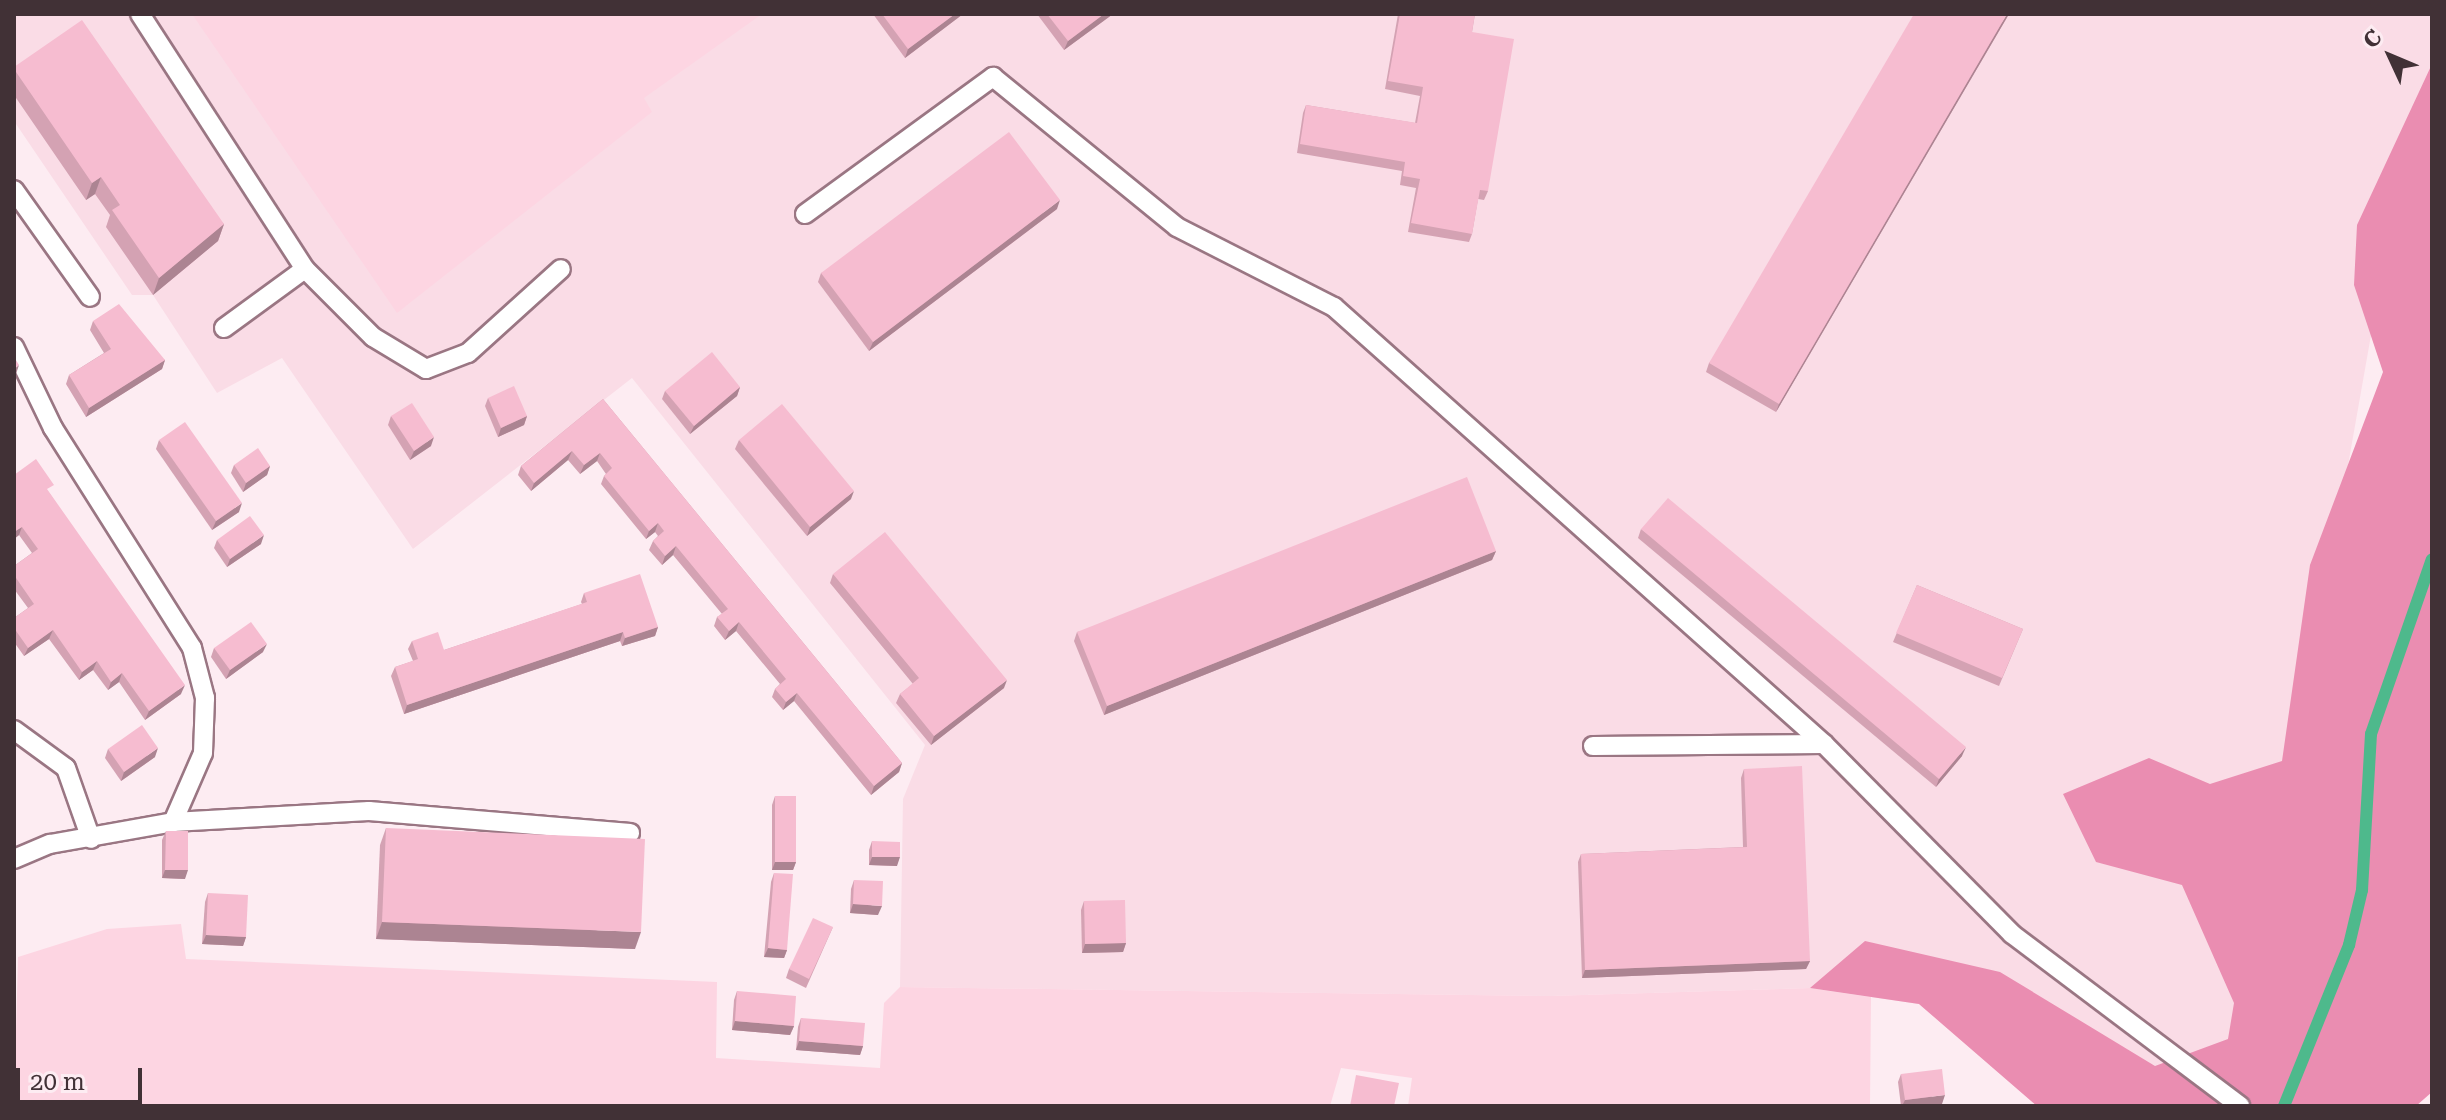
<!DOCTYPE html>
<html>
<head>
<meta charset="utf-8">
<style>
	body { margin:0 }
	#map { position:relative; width:2446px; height:1120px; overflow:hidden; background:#fdecf2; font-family:"Roboto Serif",serif }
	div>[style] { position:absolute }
	.built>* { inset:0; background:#fadce6 }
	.green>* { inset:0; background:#fdd5e2 }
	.forest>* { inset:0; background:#ea8db1 }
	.stream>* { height:12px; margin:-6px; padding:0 6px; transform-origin:6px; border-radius:6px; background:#4eb98c }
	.roads { filter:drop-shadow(2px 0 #9a7683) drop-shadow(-2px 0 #9a7683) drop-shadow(0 2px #9a7683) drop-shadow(0 -2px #9a7683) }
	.service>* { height:18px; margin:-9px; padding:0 9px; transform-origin:9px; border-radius:9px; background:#fff }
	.wall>* { inset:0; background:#d4a2b3 }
	.shaded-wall>* { inset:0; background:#ac8492 }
	.building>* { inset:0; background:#f6bcd0 }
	span { translate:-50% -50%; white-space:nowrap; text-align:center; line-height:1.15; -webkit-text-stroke:8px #fdecf2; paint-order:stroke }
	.frame { position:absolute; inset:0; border:16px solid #413136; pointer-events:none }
	.north { position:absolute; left:2350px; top:16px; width:80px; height:80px; -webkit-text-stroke:6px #fdecf2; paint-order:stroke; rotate:314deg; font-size:22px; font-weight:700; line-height:32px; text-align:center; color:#413136 }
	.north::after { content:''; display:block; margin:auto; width:28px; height:36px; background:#413136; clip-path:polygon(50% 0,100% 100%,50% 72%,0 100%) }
	.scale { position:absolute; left:16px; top:1068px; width:126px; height:36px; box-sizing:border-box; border:4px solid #413136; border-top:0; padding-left:10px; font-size:24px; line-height:28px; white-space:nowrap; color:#413136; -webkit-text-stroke:6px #fdecf2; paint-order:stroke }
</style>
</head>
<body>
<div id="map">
	<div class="built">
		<div style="clip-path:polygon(14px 14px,2432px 14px,2432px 90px,2382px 273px,2241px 1071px,2037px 1106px,1919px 1004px,1810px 988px,1549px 996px,900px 987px,903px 799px,925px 745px,632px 378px,413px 549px,282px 358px,217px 393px,153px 295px,132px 295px,14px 121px)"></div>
	</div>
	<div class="green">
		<div style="clip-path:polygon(192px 14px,762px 14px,644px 98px,652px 112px,397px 313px)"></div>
		<div style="clip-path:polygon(181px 924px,186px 959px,717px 982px,716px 1058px,880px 1068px,884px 1003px,900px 987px,1549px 996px,1810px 988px,1871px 997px,1870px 1106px,1408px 1106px,1412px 1078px,1341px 1068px,1330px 1106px,14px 1106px,18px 957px,107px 929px)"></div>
	</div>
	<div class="forest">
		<div style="clip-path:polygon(2432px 64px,2432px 1092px,2416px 1106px,2037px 1106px,1919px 1004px,1810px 988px,1865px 941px,2000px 972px,2155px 1066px,2228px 1039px,2234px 1003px,2182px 885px,2096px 862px,2063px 794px,2149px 758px,2210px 784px,2282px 761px,2310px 565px,2383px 372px,2354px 285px,2357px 225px)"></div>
	</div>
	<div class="stream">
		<div style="left:2284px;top:1106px;width:174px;rotate:-68deg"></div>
		<div style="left:2349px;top:945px;width:57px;rotate:-76.7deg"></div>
		<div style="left:2362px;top:890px;width:156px;rotate:-86.7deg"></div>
		<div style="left:2371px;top:734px;width:185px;rotate:-70.8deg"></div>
	</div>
	<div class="roads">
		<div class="service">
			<div style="left:140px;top:14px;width:304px;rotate:57.1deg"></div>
			<div style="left:305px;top:269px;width:96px;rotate:45deg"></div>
			<div style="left:373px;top:337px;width:62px;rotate:31.1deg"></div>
			<div style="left:426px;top:369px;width:45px;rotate:-20.9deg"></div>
			<div style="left:468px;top:353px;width:125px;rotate:-42.1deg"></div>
			<div style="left:14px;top:190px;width:131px;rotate:54.6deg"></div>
			<div style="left:805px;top:214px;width:233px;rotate:-36.1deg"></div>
			<div style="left:993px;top:77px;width:237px;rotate:39.2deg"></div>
			<div style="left:1177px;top:227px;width:176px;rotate:27deg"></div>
			<div style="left:1334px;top:307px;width:657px;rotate:41.73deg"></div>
			<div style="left:224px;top:328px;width:100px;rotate:-36.1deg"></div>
			<div style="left:14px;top:347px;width:90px;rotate:64.3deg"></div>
			<div style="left:53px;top:428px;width:260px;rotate:57.7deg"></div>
			<div style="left:192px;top:648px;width:52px;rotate:75.4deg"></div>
			<div style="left:205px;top:698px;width:55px;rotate:92.1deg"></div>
			<div style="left:203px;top:753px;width:75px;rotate:113.5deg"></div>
			<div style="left:14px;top:730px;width:64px;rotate:36.2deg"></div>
			<div style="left:66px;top:768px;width:75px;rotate:70.6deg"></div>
			<div style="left:1593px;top:746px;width:231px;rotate:-0.5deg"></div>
			<div style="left:1824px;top:744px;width:267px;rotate:45.3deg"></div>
			<div style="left:2012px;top:934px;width:286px;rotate:37deg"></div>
			<div style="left:14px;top:859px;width:39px;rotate:-23deg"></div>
			<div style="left:50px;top:844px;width:125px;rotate:-10.1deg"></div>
			<div style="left:173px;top:822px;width:196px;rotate:-3.2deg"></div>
			<div style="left:369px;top:811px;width:262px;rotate:4.8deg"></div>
		</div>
	</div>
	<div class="wall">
		<div style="clip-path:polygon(873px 14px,963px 14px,905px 58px)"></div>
		<div style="clip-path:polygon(1037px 14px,1113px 14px,1064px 50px)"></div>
		<div style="clip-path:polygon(1398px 14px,1475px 14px,1472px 32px,1488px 191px,1484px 200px,1478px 199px,1472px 234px,1469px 242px,1408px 232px,1416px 188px,1400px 185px,1402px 171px,1297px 153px,1303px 113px,1306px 105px,1415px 123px,1420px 96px,1385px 89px)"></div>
		<div style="clip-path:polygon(2009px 14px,1776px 412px,1706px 372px,1709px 363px)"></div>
		<div style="clip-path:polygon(14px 69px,224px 224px,218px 241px,153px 295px,106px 227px,110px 215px,95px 194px,86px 200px,14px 95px)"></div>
		<div style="clip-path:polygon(1057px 209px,869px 351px,818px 282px,821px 273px)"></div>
		<div style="clip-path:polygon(93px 321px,165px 360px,162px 369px,86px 417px,66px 384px,69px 375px,104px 353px,90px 330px)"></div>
		<div style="clip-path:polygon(740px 387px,737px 396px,690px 434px,662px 399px,665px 391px)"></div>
		<div style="clip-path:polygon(488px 398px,527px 416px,524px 425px,498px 437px,485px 406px)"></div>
		<div style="clip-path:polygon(603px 399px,902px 763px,899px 772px,871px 795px,794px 701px,783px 710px,772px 697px,775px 689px,780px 684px,736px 631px,725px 640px,714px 626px,717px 617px,722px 614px,673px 555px,662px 565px,649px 550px,653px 541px,658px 536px,655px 532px,646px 539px,601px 484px,604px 476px,606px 474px,597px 461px,580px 474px,568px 460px,531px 491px,518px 475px,521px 466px)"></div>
		<div style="clip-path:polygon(391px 416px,431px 446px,410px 460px,388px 425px)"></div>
		<div style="clip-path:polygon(159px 440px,239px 512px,212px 530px,156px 449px)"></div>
		<div style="clip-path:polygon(739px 440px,851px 499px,807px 536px,735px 449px)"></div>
		<div style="clip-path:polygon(234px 465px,270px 466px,267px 475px,243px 492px,231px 473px)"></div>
		<div style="clip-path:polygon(14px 475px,50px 494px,181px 694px,145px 720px,119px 682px,108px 690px,93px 670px,79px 680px,49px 639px,24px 656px,14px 642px,14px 618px,28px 608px,14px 589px,14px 566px,32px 553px,19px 535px,14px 539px)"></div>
		<div style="clip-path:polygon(1641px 529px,1962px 756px,1936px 787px,1638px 538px)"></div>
		<div style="clip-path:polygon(217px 540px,261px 544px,227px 567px,214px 548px)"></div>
		<div style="clip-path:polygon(1496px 551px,1492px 560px,1104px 715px,1074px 641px,1077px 632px)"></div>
		<div style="clip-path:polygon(833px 574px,1004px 688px,931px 745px,896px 703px,900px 694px,913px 684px,830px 583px)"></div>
		<div style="clip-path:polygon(1917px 585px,2023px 629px,1999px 686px,1893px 642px)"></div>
		<div style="clip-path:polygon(584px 593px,658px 627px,655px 636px,622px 646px,620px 641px,404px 714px,391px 676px,395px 667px,413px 661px,408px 649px,412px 641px,444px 650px,582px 604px,581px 602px)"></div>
		<div style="clip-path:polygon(214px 648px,263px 652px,226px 679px,211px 657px)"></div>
		<div style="clip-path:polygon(108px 749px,155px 757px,121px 781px,105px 758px)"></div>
		<div style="clip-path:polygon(1744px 769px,1810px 961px,1806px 969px,1582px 978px,1578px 862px,1581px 854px,1743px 847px,1741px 778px)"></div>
		<div style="clip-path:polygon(775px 796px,796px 862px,793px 870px,772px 870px,772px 805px)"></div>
		<div style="clip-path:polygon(386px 828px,635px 949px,376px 939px,380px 845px)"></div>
		<div style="clip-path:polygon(166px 831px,185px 879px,162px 878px,162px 840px)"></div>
		<div style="clip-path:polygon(872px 841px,897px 866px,869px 865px,869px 850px)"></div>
		<div style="clip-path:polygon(774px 873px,787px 950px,784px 958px,764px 957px,771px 882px)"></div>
		<div style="clip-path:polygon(854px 880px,878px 915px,850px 913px,851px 889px)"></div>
		<div style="clip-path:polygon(208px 893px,246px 937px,243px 946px,202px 944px,205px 902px)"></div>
		<div style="clip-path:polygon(1084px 901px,1126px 943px,1123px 952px,1082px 953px,1081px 910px)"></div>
		<div style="clip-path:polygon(833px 927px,806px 988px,786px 978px,789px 969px)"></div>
		<div style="clip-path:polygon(737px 991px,794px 1026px,790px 1035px,732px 1030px,734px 1000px)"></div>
		<div style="clip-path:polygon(801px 1018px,863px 1046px,860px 1055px,796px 1050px,798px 1027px)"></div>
		<div style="clip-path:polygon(1901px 1074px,1942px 1104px,1924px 1106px,1901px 1106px,1898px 1082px)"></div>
	</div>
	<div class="shaded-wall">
		<div style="clip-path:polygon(955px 14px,963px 14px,905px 58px,908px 49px)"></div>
		<div style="clip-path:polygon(1104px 14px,1113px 14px,1064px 50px,1068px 41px)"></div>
		<div style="clip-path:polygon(2007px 14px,2009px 14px,1776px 412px,1779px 404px)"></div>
		<div style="clip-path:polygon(101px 177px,95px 194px,86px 200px,92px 183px)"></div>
		<div style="clip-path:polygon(1060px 200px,1057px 209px,869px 351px,873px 342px)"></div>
		<div style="clip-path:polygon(224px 224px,218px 241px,153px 295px,159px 278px)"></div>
		<div style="clip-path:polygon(165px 360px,162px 369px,86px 417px,89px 408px)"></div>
		<div style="clip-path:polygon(19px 365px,16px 374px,14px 375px,14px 369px)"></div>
		<div style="clip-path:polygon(740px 387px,737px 396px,690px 434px,694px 426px)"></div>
		<div style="clip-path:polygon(527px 416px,524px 425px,498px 437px,501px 428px)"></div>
		<div style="clip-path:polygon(434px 437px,431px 446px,410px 460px,414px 451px)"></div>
		<div style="clip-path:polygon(572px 451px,568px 460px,531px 491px,534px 483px)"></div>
		<div style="clip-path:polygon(600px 453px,597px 461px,580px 474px,584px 465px)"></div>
		<div style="clip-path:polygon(270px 466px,267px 475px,243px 492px,246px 483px)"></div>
		<div style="clip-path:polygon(854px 491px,851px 499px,807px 536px,810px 527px)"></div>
		<div style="clip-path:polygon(242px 503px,239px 512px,212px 530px,216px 521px)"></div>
		<div style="clip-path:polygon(658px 523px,655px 532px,646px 539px,649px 531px)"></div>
		<div style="clip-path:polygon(22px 527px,19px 535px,14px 539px,14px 532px)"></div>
		<div style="clip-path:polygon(264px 535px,261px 544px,227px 567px,230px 559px)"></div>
		<div style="clip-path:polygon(676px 546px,673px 555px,662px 565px,665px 556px)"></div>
		<div style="clip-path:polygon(1496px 551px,1492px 560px,1104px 715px,1107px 706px)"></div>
		<div style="clip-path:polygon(739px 622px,736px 631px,725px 640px,729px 631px)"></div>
		<div style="clip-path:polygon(658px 627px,655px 636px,622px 646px,625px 638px)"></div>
		<div style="clip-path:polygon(53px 630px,49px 639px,24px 656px,28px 648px)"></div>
		<div style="clip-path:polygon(623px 632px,620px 641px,404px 714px,407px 705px)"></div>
		<div style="clip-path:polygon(267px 644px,263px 652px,226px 679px,230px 670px)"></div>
		<div style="clip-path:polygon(97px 661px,93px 670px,79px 680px,82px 672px)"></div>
		<div style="clip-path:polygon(122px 673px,119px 682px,108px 690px,111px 682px)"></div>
		<div style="clip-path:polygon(1007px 680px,1004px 688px,931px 745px,934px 736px)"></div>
		<div style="clip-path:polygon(185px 685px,181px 694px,145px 720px,149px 711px)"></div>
		<div style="clip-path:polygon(797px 693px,794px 701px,783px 710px,786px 702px)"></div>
		<div style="clip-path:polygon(1966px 747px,1962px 756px,1936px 787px,1939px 779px)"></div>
		<div style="clip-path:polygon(158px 748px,155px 757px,121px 781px,124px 772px)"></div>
		<div style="clip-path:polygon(902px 763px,899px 772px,871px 795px,874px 786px)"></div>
		<div style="clip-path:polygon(872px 857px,900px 857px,897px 866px,869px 865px)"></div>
		<div style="clip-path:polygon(775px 862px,796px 862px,793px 870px,772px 870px)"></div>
		<div style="clip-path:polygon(165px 870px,188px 870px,185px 879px,162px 878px)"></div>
		<div style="clip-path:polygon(853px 904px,882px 906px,878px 915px,850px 913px)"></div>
		<div style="clip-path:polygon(382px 922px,641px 932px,635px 949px,376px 939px)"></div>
		<div style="clip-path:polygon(206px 935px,246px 937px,243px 946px,202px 944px)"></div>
		<div style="clip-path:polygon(1126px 943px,1123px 952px,1082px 953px,1085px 944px)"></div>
		<div style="clip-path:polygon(768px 948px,787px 950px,784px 958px,764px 957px)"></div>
		<div style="clip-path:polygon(1810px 961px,1806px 969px,1582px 978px,1585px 970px)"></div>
		<div style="clip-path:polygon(735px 1021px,794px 1026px,790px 1035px,732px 1030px)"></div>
		<div style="clip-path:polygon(799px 1041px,863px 1046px,860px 1055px,796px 1050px)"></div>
		<div style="clip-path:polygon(1945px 1095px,1942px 1104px,1924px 1106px,1902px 1106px,1905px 1100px)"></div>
	</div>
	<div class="building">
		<div style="clip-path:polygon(882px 14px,955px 14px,908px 49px)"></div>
		<div style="clip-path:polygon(1047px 14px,1104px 14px,1068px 41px)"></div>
		<div style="clip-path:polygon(1400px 14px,1475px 14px,1472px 32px,1514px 39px,1488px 191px,1480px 190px,1472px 234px,1411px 223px,1420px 179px,1403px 176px,1405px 162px,1300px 144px,1306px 105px,1417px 123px,1423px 87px,1388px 81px)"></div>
		<div style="clip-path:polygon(1914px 14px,2007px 14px,1779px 404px,1709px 363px)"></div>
		<div style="clip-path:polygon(82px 20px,224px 224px,159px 278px,112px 210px,120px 205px,101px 177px,92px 183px,14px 69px,14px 67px)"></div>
		<div style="clip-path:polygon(1009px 132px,1060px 200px,873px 342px,821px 273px)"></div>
		<div style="clip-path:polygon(119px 304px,165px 360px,89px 408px,69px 375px,111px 349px,93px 321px)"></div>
		<div style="clip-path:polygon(712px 352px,740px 387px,694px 426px,665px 391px)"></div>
		<div style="clip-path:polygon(14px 357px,19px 365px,14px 369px)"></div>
		<div style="clip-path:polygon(514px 386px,527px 416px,501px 428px,488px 398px)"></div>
		<div style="clip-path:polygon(603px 399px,902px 763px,874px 786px,797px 693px,786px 702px,775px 689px,786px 679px,739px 622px,729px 631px,717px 617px,728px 609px,676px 546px,665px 556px,653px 541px,664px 531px,658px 523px,649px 531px,604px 476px,612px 468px,600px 453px,584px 465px,572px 451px,534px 483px,521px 466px)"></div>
		<div style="clip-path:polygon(412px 403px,434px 437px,414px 451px,391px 416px)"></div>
		<div style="clip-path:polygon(782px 404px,854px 491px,810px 527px,739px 440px)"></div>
		<div style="clip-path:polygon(185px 422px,242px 503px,216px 521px,159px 440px)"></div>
		<div style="clip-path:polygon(258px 448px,270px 466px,246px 483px,234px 465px)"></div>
		<div style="clip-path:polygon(36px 459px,54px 485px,47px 489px,185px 685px,149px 711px,122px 673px,111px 682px,97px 661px,82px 672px,53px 630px,28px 648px,14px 628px,14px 618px,34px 604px,14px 575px,14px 566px,38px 549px,22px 527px,14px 532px,14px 475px)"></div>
		<div style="clip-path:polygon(1467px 477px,1496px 551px,1107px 706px,1077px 632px)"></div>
		<div style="clip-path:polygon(1668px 498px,1966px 747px,1939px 779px,1641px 529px)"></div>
		<div style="clip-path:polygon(250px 516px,264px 535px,230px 559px,217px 540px)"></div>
		<div style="clip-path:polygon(885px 532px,1007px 680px,934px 736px,900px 694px,919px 678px,833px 574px)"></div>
		<div style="clip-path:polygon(640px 574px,658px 627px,625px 638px,623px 632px,407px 705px,395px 667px,418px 659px,412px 641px,438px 632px,444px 650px,587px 602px,584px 593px)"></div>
		<div style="clip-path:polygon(1917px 585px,2023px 629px,2002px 678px,1896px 633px)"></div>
		<div style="clip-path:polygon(251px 622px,267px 644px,230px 670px,214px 648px)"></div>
		<div style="clip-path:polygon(142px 725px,158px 748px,124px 772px,108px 749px)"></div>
		<div style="clip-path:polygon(1802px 766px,1810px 961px,1585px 970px,1581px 854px,1747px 847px,1744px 769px)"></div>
		<div style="clip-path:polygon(775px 796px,796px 796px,796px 862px,775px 862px)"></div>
		<div style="clip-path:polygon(386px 828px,645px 839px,641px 932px,382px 922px)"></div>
		<div style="clip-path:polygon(166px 831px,188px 831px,188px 870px,165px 870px)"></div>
		<div style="clip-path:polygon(872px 841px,900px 842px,900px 857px,872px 857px)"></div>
		<div style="clip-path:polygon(774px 873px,793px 874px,787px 950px,768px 948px)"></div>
		<div style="clip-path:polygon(854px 880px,883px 881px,882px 906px,853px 904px)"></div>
		<div style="clip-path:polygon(208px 893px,248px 895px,246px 937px,206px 935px)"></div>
		<div style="clip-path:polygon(1125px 900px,1126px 943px,1085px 944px,1084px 901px)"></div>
		<div style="clip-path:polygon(813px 918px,833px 927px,809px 979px,789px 969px)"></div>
		<div style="clip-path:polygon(737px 991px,796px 996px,794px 1026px,735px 1021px)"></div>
		<div style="clip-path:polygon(801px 1018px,865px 1023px,863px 1046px,799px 1041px)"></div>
		<div style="clip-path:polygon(1942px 1069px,1945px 1095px,1905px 1100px,1901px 1074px)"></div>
		<div style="clip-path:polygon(1356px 1075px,1399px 1083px,1394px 1106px,1350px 1106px)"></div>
	</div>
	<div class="frame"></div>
	<div class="north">С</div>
	<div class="scale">20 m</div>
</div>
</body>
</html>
